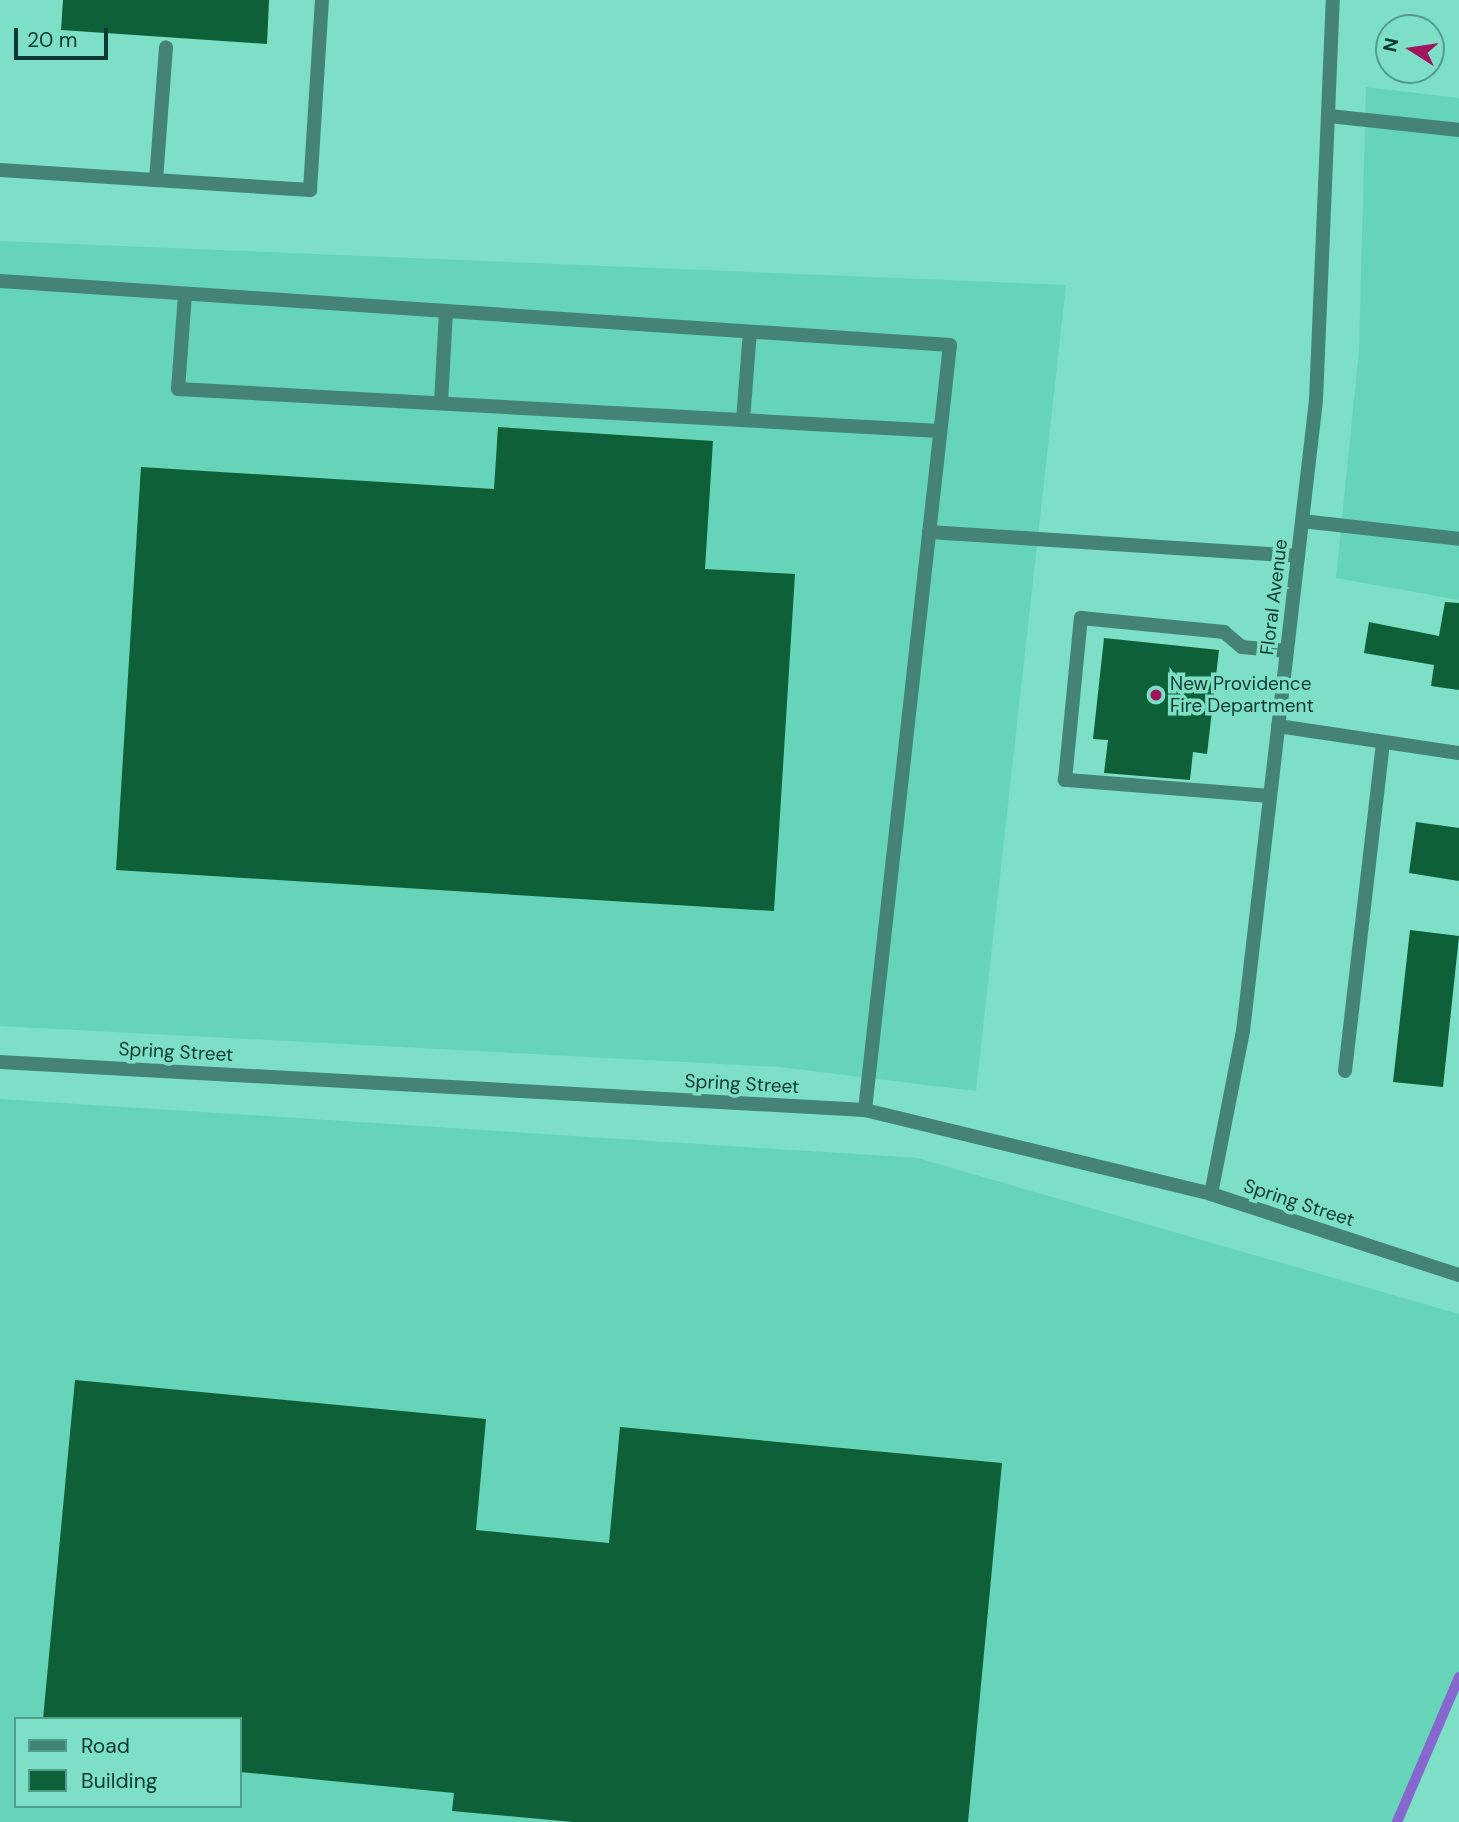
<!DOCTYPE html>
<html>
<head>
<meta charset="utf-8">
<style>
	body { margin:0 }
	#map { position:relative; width:1459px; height:1822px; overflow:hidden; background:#7cdfc6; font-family:"DM Sans",sans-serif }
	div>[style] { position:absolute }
	.built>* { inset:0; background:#66d4b9 }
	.stream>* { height:10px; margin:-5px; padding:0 5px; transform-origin:5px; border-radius:5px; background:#8766cf }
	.building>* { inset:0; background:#0d6037 }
	.lane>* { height:14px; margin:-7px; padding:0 7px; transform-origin:7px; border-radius:7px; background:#458474 }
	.street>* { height:14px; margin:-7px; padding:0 7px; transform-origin:7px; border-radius:7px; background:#458474 }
	.dots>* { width:19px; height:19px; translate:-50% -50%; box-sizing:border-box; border:4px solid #7cdfc6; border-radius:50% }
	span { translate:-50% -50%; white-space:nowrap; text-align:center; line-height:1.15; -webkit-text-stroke:7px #7cdfc6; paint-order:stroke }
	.street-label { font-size:19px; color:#0d392f }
	.poi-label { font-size:19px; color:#0d392f }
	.left { translate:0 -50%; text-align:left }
	.legend { position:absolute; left:14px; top:1717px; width:228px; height:91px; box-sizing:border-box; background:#7cdfc6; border:2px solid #509d8a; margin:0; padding:9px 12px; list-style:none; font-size:21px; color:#0d392f }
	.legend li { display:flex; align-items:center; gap:14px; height:35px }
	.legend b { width:35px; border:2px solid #509d8a }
	.north { position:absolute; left:1375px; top:14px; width:70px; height:70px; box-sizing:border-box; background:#7cdfc6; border:2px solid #509d8a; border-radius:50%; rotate:282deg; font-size:19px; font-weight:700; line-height:28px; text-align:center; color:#0d392f }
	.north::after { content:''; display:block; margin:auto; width:24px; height:32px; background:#a1155f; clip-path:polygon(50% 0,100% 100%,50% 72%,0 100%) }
	.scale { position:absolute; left:14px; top:28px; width:94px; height:32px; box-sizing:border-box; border:4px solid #0d392f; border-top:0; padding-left:9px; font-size:21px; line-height:24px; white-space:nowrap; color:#0d392f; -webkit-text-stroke:5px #7cdfc6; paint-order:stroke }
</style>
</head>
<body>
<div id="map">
	<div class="built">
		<div style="clip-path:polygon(1366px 87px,1459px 98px,1459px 600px,1336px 578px,1359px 350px)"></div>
		<div style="clip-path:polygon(0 241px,1066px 285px,976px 1091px,779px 1067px,0 1026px)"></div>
		<div style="clip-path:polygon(evenodd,0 1099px,917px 1158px,1459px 1314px,1459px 1683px,1403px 1822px,0 1822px,0 1099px,16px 1719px,240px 1719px,240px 1806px,16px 1806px,16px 1719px)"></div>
	</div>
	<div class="stream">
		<div style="left:1397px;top:1822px;width:158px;rotate:-66.8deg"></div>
	</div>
	<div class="building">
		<div style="clip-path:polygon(63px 0,269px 0,267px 44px,61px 30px)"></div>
		<div style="clip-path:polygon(498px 427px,713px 441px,705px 569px,795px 574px,774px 911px,116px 870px,141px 467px,494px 489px)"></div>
		<div style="clip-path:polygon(1445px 602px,1459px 603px,1459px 690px,1431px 686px,1434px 665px,1364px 653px,1369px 622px,1439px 636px)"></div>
		<div style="clip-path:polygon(1104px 638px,1219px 650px,1207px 754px,1193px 752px,1190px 780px,1104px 773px,1108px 740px,1093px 739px)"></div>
		<div style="clip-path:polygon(1416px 822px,1459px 828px,1459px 881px,1409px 873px)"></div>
		<div style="clip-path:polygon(1410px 930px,1459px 936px,1443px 1087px,1393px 1082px)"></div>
		<div style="clip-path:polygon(75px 1380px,486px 1419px,476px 1530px,609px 1543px,620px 1427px,1002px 1463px,968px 1822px,573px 1822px,452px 1811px,454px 1793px,240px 1772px,240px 1719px,43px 1719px)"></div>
	</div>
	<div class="lane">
		<div style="left:1329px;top:116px;width:131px;rotate:6.1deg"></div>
		<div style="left:0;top:170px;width:311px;rotate:3.7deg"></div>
		<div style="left:310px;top:190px;width:190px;rotate:-86.4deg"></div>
		<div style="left:156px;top:180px;width:133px;rotate:-85.7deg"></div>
		<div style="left:0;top:281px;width:952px;rotate:3.85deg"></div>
		<div style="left:950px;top:345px;width:770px;rotate:96.34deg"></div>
		<div style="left:185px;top:294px;width:95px;rotate:94.2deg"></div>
		<div style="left:178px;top:389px;width:763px;rotate:3.15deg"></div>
		<div style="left:441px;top:403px;width:91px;rotate:-86.9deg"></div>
		<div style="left:743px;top:420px;width:88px;rotate:-85.5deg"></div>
		<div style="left:1302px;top:521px;width:158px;rotate:6.5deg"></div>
		<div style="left:929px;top:532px;width:370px;rotate:3.7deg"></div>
		<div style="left:1278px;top:726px;width:183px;rotate:8.5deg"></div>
		<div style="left:1270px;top:796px;width:206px;rotate:-175.5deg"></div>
		<div style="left:1065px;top:780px;width:163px;rotate:-84.4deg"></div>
		<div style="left:1081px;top:618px;width:144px;rotate:5.6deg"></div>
		<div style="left:1224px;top:632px;width:23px;rotate:40deg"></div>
		<div style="left:1242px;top:647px;width:45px;rotate:5.1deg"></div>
		<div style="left:1345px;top:1071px;width:331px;rotate:-83.4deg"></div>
	</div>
	<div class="street">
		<div style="left:0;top:1062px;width:866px;rotate:3.18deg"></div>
		<div style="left:865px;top:1110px;width:356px;rotate:13.6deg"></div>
		<div style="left:1211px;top:1194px;width:261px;rotate:18.1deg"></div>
		<div style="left:1211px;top:1194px;width:166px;rotate:-78.9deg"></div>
		<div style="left:1243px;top:1031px;width:635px;rotate:-83.4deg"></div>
		<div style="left:1316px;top:400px;width:400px;rotate:-87.6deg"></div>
	</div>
	<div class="dots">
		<div style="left:1156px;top:695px;background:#a1155f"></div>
	</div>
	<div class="street-label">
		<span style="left:1274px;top:597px;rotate:-83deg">Floral Avenue</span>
		<span style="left:176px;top:1052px;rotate:3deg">Spring Street</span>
		<span style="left:742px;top:1084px;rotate:3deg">Spring Street</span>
		<span style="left:1299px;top:1203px;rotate:18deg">Spring Street</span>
	</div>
	<div class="poi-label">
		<span class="left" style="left:1170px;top:695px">New Providence<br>Fire Department</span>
	</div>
	<ul class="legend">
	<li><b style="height:9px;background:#458474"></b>Road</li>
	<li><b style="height:19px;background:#0d6037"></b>Building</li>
	</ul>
	<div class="north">N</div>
	<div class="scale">20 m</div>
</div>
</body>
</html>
